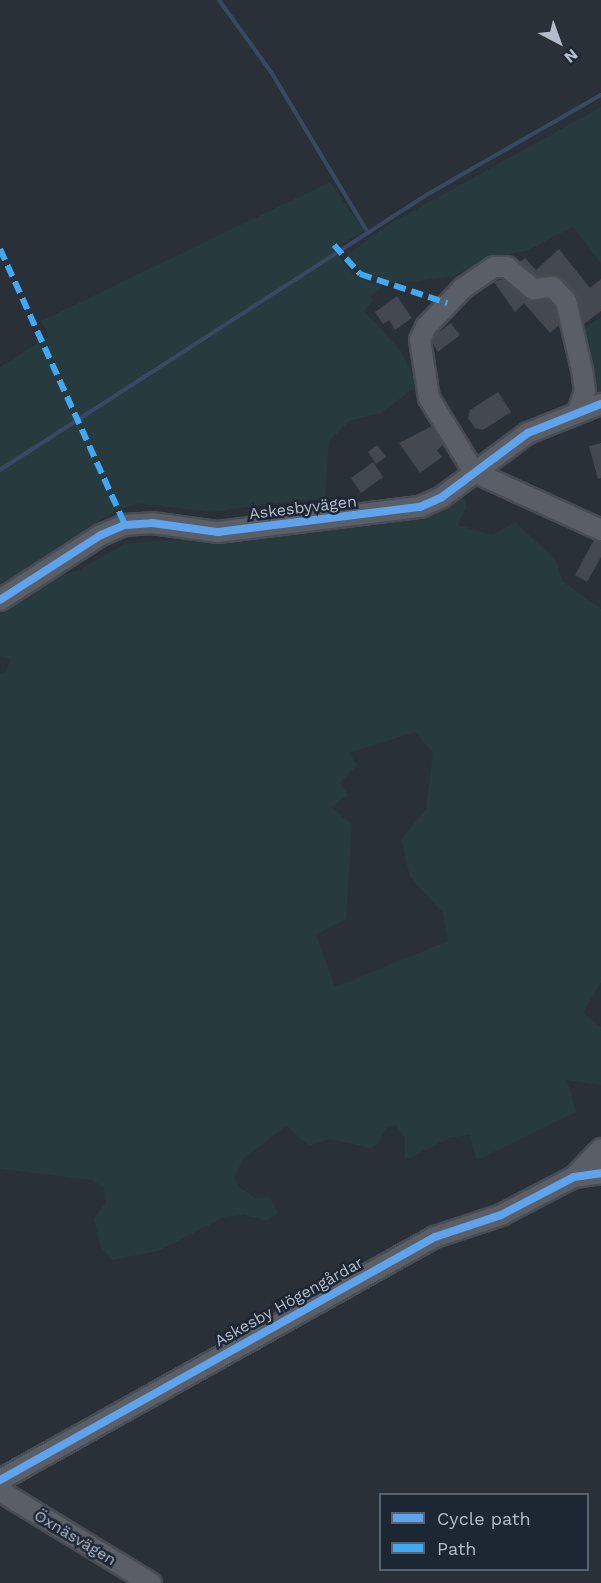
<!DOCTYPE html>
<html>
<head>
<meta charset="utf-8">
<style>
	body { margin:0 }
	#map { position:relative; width:601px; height:1583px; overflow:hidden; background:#2a3038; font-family:"Work Sans",sans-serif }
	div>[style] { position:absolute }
	.green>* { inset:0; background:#273a3e }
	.stream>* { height:4px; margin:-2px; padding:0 2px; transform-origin:2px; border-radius:2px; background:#384963 }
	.building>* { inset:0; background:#444950 }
	.roads { filter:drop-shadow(2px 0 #484c53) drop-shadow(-2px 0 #484c53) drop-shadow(0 2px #484c53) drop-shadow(0 -2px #484c53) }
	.minor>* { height:20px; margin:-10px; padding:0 10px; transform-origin:10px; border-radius:10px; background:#5a5e66 }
	.quiet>* { height:6px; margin-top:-3px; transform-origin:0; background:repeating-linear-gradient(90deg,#3fa9f5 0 12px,transparent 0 18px) }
	.cycleway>* { height:8px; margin:-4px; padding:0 4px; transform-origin:4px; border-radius:4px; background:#60a3ed }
	span { translate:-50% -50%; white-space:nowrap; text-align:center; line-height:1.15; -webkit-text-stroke:5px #1d2633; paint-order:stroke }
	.street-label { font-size:16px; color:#b4bcc9 }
	.legend { position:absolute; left:379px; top:1493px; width:210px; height:78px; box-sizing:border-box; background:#1d2633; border:2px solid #59626f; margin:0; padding:8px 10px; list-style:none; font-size:18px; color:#b4bcc9 }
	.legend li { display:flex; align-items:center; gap:12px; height:30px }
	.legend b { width:30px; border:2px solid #59626f }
	.north { position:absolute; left:529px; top:12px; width:60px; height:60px; -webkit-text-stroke:4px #1d2633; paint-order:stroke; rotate:139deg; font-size:16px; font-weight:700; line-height:24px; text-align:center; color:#b4bcc9 }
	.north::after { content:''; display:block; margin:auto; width:21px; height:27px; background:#b4bcc9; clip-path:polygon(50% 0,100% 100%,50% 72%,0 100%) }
</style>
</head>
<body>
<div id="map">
	<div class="green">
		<div style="clip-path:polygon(601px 107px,601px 263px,573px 227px,526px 251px,497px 256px,453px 276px,412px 282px,385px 283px,362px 273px,346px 256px,386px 226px)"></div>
		<div style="clip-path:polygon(330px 182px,364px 231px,333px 249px,353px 275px,383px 287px,371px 296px,373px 301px,364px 311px,401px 351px,418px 385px,381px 413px,349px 421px,329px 441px,325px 497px,210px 512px,138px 503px,115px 511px,0 584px,0 367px,49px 336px,41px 321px)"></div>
		<div style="clip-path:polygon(601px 317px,601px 393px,590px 397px,576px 333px)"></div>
		<div style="clip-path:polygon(evenodd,457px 499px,465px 499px,466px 508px,458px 525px,493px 535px,515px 522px,556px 560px,562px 581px,601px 609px,601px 982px,583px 1013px,601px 1027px,601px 1085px,567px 1080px,576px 1112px,477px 1160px,469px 1135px,449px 1138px,405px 1160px,405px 1138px,396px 1125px,386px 1128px,378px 1144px,371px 1148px,329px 1139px,309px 1146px,286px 1126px,244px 1158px,234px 1177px,240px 1188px,256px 1198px,270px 1197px,278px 1213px,267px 1221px,244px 1215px,225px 1217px,158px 1251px,112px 1260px,100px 1246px,94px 1219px,105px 1204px,104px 1188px,92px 1180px,0 1169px,0 673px,6px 672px,10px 660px,0 655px,0 609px,44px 581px,79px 570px,124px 544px,399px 521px,433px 512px,457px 499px,416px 732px,433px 754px,426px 809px,401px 839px,410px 877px,443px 913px,448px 941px,335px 987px,316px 934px,346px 919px,352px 825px,331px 807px,348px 795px,340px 783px,357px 765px,349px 753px,416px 732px)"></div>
	</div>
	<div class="stream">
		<div style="left:219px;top:0;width:89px;rotate:54.2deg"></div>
		<div style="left:271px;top:72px;width:188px;rotate:58.9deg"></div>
		<div style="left:0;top:470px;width:509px;rotate:-32.82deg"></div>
		<div style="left:428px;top:194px;width:199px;rotate:-29.8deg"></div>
	</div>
	<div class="building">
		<div style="clip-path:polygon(559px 249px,590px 288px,601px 279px,601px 311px,584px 324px,577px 298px,562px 279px,537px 277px,520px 262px,525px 258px,536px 270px)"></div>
		<div style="clip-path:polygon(503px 279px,529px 300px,548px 300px,555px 307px,559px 325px,550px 333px,524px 303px,515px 312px,494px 282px)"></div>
		<div style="clip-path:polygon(397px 296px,412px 318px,395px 330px,389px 320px,383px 324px,375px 312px)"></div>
		<div style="clip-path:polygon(451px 323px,460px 335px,438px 352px,432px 342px,435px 335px)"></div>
		<div style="clip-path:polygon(498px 392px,511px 412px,483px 430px,475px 428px,468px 418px,470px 410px)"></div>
		<div style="clip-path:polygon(432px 426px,443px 445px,437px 450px,442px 457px,420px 473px,399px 443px)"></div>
		<div style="clip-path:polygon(601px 443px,601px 478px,598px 479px,589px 446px)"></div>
		<div style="clip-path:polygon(377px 445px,386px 457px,376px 464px,368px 452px)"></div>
		<div style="clip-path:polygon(373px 462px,383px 477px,361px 493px,351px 478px)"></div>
		<div style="clip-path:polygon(594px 540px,601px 542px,601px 557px,587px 582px,575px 575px)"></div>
	</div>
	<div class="roads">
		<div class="minor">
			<div style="left:578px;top:412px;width:22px;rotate:-72deg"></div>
			<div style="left:585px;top:391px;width:21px;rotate:-98deg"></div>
			<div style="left:582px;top:370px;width:71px;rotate:-103.1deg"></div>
			<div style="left:566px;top:301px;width:19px;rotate:-133deg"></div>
			<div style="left:553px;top:287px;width:20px;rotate:174deg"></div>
			<div style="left:533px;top:289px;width:34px;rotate:-140deg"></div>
			<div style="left:507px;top:267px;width:13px;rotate:180deg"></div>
			<div style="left:494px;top:267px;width:37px;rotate:146deg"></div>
			<div style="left:463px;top:288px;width:54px;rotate:133.5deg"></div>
			<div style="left:426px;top:327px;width:14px;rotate:115deg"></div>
			<div style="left:420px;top:340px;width:59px;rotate:81.2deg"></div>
			<div style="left:429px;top:398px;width:87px;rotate:58.7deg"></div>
			<div style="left:474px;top:472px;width:140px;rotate:24.5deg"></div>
			<div style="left:0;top:600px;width:120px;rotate:-32.8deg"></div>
			<div style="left:101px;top:535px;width:26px;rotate:-23deg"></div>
			<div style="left:125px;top:525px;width:27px;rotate:-4deg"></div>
			<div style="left:152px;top:523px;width:67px;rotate:7.8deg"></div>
			<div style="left:218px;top:532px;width:204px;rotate:-7.1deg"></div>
			<div style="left:420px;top:507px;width:24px;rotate:-24deg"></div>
			<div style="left:442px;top:497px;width:107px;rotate:-36.7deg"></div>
			<div style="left:528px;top:433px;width:79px;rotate:-21.7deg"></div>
			<div style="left:574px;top:1177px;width:39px;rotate:-46deg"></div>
			<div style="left:0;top:1480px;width:498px;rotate:-29.2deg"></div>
			<div style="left:435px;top:1237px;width:70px;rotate:-18.4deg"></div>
			<div style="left:501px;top:1215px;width:82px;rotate:-27.5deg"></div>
			<div style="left:574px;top:1177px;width:27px;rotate:-8deg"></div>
			<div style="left:0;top:1491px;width:177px;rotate:31.4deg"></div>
		</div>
	</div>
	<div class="quiet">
		<div style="left:334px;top:245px;width:39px;rotate:48deg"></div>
		<div style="left:360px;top:274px;width:92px;rotate:18.4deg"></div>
		<div style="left:0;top:249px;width:303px;rotate:65.6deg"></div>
	</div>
	<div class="cycleway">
		<div style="left:0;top:600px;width:120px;rotate:-32.8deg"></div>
		<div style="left:101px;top:535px;width:26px;rotate:-23deg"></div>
		<div style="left:125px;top:525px;width:27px;rotate:-4deg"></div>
		<div style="left:152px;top:523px;width:67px;rotate:7.8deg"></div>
		<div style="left:218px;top:532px;width:204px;rotate:-7.1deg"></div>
		<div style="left:420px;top:507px;width:24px;rotate:-24deg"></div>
		<div style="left:442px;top:497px;width:107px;rotate:-36.7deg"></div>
		<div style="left:528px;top:433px;width:79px;rotate:-21.7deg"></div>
		<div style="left:0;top:1480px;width:498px;rotate:-29.2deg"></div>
		<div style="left:435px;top:1237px;width:70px;rotate:-18.4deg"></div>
		<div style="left:501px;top:1215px;width:82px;rotate:-27.5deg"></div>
		<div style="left:574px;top:1177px;width:27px;rotate:-8deg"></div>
	</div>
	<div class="street-label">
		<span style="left:303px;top:508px;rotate:-7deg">Askesbyvägen</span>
		<span style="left:289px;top:1302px;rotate:-29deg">Askesby Högengårdar</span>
		<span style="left:75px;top:1538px;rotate:31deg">Öxnäsvägen</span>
	</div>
	<ul class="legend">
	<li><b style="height:8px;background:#60a3ed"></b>Cycle path</li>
	<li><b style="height:8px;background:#3fa9f5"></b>Path</li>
	</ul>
	<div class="north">N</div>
</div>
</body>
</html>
